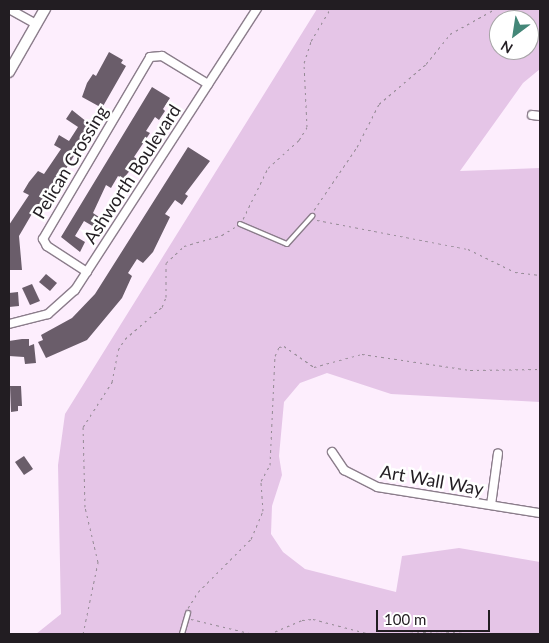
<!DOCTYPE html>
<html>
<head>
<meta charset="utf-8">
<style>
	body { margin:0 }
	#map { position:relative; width:549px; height:643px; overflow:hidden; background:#fdeefd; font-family:Lato,sans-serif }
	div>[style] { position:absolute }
	.green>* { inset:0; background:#e5c5e7 }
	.building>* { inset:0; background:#6a5d6a }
	.path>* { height:1px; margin-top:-0.5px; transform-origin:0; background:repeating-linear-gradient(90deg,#948a94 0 2.5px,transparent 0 6.5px) }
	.roads { filter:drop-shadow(1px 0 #8b7d8b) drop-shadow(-1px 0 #8b7d8b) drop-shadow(0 1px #8b7d8b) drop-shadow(0 -1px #8b7d8b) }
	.service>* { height:4px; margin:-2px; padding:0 2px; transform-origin:2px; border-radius:2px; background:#fff }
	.minor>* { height:8px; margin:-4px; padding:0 4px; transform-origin:4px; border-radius:4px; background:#fff }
	.tertiary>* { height:10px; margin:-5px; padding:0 5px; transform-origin:5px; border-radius:5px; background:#fff }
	span { translate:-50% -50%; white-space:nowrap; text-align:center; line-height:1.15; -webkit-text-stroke:5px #fff; paint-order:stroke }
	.street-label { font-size:18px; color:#221d22 }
	.frame { position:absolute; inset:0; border:10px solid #221d22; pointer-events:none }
	.north { position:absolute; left:489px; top:10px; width:50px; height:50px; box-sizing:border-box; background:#fff; border:1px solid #a7a5a7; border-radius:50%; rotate:211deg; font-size:14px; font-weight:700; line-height:20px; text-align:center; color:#221d22 }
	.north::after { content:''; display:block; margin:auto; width:18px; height:22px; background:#448778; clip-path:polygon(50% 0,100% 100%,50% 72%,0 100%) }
	.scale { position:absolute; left:376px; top:610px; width:114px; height:22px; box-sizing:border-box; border:2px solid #221d22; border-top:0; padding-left:6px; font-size:15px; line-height:18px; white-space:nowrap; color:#221d22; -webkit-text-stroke:4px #fff; paint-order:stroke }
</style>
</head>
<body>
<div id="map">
	<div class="green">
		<div style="clip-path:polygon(evenodd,317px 9px,540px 9px,540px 69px,523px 83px,460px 171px,540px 168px,540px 402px,391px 394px,327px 373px,300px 383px,284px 402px,279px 456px,282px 475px,272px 506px,271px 534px,283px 552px,305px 569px,396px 592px,402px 556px,459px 548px,540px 562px,540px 634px,36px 634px,61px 614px,58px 465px,65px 414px,317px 9px,499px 20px,529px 20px,529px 50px,499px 50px,499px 20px)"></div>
	</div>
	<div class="building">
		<div style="clip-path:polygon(109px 52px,123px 60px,121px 63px,126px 66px,102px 108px,82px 97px,87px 83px,93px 74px,96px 76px)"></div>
		<div style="clip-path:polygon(152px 87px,170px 98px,163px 109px,165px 111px,159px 120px,155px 117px,146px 131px,150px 133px,134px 157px,137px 159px,132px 168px,123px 179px,118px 176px,111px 188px,106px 185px,93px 213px,102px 219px,96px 228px,84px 221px,75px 236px,85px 242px,80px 252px,61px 237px)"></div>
		<div style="clip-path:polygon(72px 110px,92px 126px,46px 202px,37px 214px,33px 212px,19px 236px,22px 270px,9px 270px,9px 225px,29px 195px,23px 192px,29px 182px,38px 171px,44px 174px,61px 149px,54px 145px,59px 135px,69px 141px,78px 127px,66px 119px)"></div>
		<div style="clip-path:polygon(188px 147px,210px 161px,185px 194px,188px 196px,182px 205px,175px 200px,165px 214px,170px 217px,153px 252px,143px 263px,137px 259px,128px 273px,132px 276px,122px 298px,87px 340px,46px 358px,38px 342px,43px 340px,41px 335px,72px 318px,95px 294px)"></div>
		<div style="clip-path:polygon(46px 274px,57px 283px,50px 291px,39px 282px)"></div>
		<div style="clip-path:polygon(32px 284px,40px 301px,30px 305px,22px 288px)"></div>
		<div style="clip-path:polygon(18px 292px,19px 306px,9px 307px,9px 293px)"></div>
		<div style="clip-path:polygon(22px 339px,29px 339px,29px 346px,34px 344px,36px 363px,25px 364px,24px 357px,9px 356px,9px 341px)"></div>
		<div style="clip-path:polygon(10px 386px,21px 386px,22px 406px,18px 406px,18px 411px,11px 412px)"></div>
		<div style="clip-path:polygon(24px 456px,33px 469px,24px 475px,15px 462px)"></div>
	</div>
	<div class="path">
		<div style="left:314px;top:210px;width:76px;rotate:-55.7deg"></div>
		<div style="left:357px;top:147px;width:48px;rotate:-62.9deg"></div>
		<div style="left:379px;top:104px;width:62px;rotate:-40.4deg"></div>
		<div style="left:426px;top:64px;width:38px;rotate:-51deg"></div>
		<div style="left:450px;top:34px;width:51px;rotate:-29.1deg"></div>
		<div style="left:243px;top:219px;width:57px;rotate:-63.9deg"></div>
		<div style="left:268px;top:168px;width:42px;rotate:-42.1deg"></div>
		<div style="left:299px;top:140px;width:15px;rotate:-58deg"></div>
		<div style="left:307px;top:127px;width:64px;rotate:-92.7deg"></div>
		<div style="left:304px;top:63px;width:23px;rotate:-72deg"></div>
		<div style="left:311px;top:41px;width:37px;rotate:-59deg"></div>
		<div style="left:317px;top:220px;width:154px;rotate:10.9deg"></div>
		<div style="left:468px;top:249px;width:52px;rotate:26.1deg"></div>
		<div style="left:515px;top:272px;width:25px;rotate:7deg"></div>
		<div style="left:188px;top:608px;width:19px;rotate:-58deg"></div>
		<div style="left:198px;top:592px;width:75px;rotate:-45deg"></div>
		<div style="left:251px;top:539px;width:30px;rotate:-67deg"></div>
		<div style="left:263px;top:511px;width:30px;rotate:-94deg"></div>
		<div style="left:261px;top:481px;width:18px;rotate:-61deg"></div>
		<div style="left:270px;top:465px;width:109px;rotate:-87.4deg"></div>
		<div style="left:275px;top:356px;width:10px;rotate:-66deg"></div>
		<div style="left:279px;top:347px;width:5px;rotate:-11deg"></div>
		<div style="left:284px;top:346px;width:37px;rotate:35deg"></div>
		<div style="left:314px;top:367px;width:50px;rotate:-15.2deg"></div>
		<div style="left:362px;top:354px;width:109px;rotate:8.4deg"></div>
		<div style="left:470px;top:370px;width:70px;rotate:-0.8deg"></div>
		<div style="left:191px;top:619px;width:64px;rotate:13.6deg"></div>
		<div style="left:83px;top:634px;width:74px;rotate:-78.2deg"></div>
		<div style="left:98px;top:562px;width:57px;rotate:-103.3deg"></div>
		<div style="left:85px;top:507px;width:80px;rotate:-91.4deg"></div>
		<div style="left:83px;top:427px;width:54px;rotate:-57.2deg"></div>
		<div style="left:112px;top:382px;width:33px;rotate:-79deg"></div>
		<div style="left:118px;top:350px;width:13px;rotate:-58deg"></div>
		<div style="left:125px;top:339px;width:49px;rotate:-40.9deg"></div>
		<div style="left:162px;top:307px;width:11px;rotate:-68deg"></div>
		<div style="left:166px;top:297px;width:34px;rotate:-90deg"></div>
		<div style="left:166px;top:263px;width:25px;rotate:-43deg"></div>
		<div style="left:184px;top:246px;width:40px;rotate:-16deg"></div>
		<div style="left:222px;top:235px;width:15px;rotate:-32deg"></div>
		<div style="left:269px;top:634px;width:36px;rotate:-23deg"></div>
		<div style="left:302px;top:620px;width:11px;rotate:-5deg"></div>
		<div style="left:313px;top:619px;width:59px;rotate:14.7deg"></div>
		<div style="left:391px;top:634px;width:49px;rotate:-3.5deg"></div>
		<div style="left:440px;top:631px;width:38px;rotate:5deg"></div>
	</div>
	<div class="roads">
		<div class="service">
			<div style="left:240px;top:224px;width:51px;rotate:23.1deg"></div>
			<div style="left:287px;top:244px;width:38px;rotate:-48deg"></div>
			<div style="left:182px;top:634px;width:22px;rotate:-74deg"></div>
		</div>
		<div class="minor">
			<div style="left:9px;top:9px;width:31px;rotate:29deg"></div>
			<div style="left:532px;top:115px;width:8px;rotate:7deg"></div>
			<div style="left:87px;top:272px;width:48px;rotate:-147deg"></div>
			<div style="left:47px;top:246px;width:8px;rotate:-120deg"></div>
			<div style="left:43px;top:239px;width:211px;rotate:-59.5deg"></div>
			<div style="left:150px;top:57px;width:12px;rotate:-5deg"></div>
			<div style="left:162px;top:56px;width:54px;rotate:31.3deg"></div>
			<div style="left:9px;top:324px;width:40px;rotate:-14.4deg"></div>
			<div style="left:48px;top:314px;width:36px;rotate:-42deg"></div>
			<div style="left:75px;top:290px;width:335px;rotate:-57.1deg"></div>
			<div style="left:332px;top:452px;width:22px;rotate:56deg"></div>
			<div style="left:344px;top:470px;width:37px;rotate:27deg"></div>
			<div style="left:377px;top:487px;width:165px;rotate:9.1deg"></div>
			<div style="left:491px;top:505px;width:52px;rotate:-82.3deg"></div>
		</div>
		<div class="tertiary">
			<div style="left:9px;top:72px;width:73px;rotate:-60.3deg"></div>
		</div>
	</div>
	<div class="street-label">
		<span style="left:70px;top:162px;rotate:-59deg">Pelican Crossing</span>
		<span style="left:132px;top:174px;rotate:-57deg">Ashworth Boulevard</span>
		<span style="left:432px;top:480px;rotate:10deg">Art Wall Way</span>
	</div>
	<div class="frame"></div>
	<div class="north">N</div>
	<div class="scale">100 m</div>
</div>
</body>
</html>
